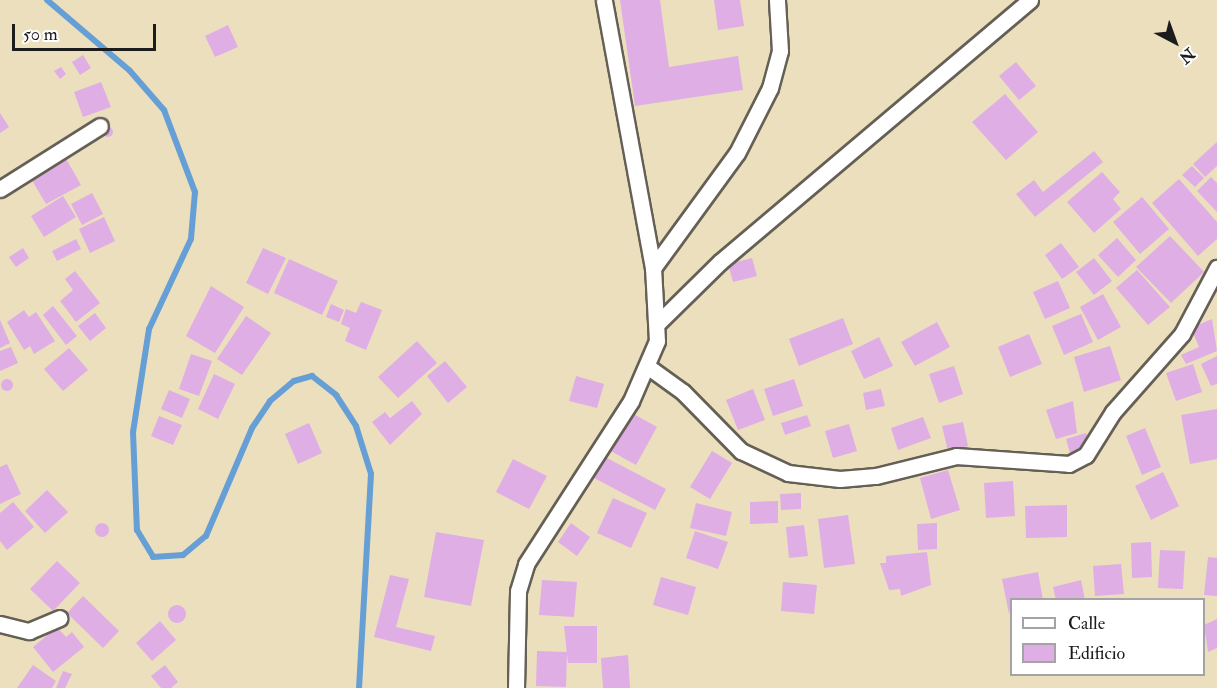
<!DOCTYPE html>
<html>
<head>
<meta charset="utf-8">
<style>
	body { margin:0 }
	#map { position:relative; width:1217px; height:688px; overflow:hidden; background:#ecdfbe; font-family:"IM FELL Double Pica",serif }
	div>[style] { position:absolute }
	.stream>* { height:6px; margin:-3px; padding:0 3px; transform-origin:3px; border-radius:3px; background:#669fd5 }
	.building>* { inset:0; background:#dfaee5 }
	.round { border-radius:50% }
	.roads { filter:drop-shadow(2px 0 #656055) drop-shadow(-2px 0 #656055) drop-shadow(0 2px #656055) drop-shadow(0 -2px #656055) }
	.minor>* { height:15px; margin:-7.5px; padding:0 7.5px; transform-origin:7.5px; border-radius:7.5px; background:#fff }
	span { translate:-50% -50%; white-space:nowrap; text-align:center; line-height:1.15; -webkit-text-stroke:4.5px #fff; paint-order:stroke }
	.legend { position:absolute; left:1010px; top:598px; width:195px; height:78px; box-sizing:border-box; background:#fff; border:2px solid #a4a4a4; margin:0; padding:8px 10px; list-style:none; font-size:18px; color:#1c1c1c }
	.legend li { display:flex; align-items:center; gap:12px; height:30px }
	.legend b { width:30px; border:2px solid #a4a4a4 }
	.north { position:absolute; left:1145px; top:12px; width:60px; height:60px; -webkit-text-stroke:4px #fff; paint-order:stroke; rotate:139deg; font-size:16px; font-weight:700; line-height:24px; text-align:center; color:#1c1c1c }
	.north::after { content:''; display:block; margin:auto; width:21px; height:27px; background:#1c1c1c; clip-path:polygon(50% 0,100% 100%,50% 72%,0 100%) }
	.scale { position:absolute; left:12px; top:24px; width:144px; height:27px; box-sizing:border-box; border:3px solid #1c1c1c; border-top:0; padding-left:8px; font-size:18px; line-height:21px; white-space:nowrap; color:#1c1c1c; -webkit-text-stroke:4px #fff; paint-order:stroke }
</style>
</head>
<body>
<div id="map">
	<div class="stream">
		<div style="left:47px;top:0;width:109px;rotate:40.5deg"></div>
		<div style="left:130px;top:71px;width:52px;rotate:48.9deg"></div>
		<div style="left:164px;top:110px;width:88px;rotate:69.3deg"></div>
		<div style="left:195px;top:192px;width:47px;rotate:94.9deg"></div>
		<div style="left:191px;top:239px;width:99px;rotate:115deg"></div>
		<div style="left:149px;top:329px;width:104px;rotate:98.8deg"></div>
		<div style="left:133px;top:432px;width:98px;rotate:87.7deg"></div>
		<div style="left:137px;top:530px;width:31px;rotate:59deg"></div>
		<div style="left:153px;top:557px;width:30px;rotate:-4deg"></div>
		<div style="left:183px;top:555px;width:30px;rotate:-40deg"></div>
		<div style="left:206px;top:536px;width:117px;rotate:-66.9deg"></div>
		<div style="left:252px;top:428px;width:32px;rotate:-56deg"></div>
		<div style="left:270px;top:401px;width:31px;rotate:-40deg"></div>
		<div style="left:294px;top:381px;width:19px;rotate:-16deg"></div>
		<div style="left:312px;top:376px;width:31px;rotate:38deg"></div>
		<div style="left:336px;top:395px;width:37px;rotate:57deg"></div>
		<div style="left:356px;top:426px;width:50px;rotate:72.6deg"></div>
		<div style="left:371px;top:474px;width:214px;rotate:93.2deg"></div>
	</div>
	<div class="building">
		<div style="clip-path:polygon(620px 0,660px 0,669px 67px,738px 56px,743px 90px,635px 106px)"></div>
		<div style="clip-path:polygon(714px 0,740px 0,744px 26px,718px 30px)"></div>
		<div style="clip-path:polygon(228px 25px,238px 47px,215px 57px,205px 36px)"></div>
		<div style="clip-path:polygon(83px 55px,91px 68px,80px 75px,72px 62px)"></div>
		<div style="clip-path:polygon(1016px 62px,1036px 86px,1019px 100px,999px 76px)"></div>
		<div style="clip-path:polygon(61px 67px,66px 74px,60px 79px,54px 71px)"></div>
		<div style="clip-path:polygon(101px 82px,111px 107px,83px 117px,74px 92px)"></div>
		<div style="clip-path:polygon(1005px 94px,1038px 132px,1006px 160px,972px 122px)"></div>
		<div style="clip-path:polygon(0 113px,9px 127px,0 133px)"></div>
		<div class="round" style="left:103px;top:127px;width:10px;height:10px"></div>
		<div style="clip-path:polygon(1217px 142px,1217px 166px,1205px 177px,1193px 164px)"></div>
		<div style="clip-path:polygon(1094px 151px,1103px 162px,1035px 217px,1016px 194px,1034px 180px,1043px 192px)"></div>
		<div style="clip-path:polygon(65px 157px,81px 185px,46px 204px,30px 177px)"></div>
		<div style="clip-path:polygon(1192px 166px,1204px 178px,1195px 187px,1182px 175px)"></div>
		<div style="clip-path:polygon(1102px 172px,1120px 192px,1113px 199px,1121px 209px,1094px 233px,1067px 202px)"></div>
		<div style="clip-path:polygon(1211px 177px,1217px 183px,1217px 212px,1197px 191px)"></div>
		<div style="clip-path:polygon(1179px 179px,1217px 222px,1217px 239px,1198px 256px,1152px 203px)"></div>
		<div style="clip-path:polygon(92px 193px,103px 214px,82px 225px,71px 204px)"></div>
		<div style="clip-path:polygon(63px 196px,76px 217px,44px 237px,31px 216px)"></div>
		<div style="clip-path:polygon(1142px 197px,1169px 229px,1140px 254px,1113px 222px)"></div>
		<div style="clip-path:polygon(104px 217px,115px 241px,90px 253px,79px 229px)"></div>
		<div style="clip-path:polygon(1170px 236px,1204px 272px,1171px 303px,1136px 267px)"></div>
		<div style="clip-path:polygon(1117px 238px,1136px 260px,1118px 277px,1098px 255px)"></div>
		<div style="clip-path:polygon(76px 239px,81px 249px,57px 261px,52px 251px)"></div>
		<div style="clip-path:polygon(1061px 243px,1079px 267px,1062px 279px,1045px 255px)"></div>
		<div style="clip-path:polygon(23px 248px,29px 258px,16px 267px,9px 257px)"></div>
		<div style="clip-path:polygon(263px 248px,286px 258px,268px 294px,246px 283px)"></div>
		<div style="clip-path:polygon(752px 258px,757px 276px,733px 282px,728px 264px)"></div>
		<div style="clip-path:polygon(1094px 258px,1112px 281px,1094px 295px,1076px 272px)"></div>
		<div style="clip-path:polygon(289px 259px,338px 281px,322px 315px,274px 293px)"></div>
		<div style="clip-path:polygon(1137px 270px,1170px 307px,1148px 325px,1116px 288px)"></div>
		<div style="clip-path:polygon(75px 271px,100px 303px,76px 322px,60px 301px,73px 290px,65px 279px)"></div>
		<div style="clip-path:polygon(1058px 281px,1070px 308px,1045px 319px,1033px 292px)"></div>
		<div style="clip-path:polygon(211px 286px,244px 307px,215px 353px,186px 336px)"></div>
		<div style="clip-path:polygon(1103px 294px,1121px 327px,1098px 340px,1080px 307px)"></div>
		<div style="clip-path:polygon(361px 302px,382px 310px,366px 350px,345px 341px,350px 328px,341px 324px,346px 309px,356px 313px)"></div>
		<div style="clip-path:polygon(331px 304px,344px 310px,339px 322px,326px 317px)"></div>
		<div style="clip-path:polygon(53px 306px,77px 336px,66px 345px,43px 315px)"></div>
		<div style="clip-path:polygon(24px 310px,29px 317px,36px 312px,55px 341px,34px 354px,30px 346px,24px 350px,7px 322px)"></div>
		<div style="clip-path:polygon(95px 313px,106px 328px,90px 341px,78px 326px)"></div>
		<div style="clip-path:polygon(1081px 314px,1093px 342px,1064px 355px,1052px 326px)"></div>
		<div style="clip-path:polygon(246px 316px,271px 333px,242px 375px,217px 359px)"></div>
		<div style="clip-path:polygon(843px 318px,853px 344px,799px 366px,789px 339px)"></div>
		<div style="clip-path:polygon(1212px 319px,1217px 351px,1186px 364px,1181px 355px,1199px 347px,1191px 328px)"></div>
		<div style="clip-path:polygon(0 320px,10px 343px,0 348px)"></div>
		<div style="clip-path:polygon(937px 322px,950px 347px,915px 366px,901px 342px)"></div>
		<div style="clip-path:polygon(1029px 334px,1042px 364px,1010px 377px,998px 347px)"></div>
		<div style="clip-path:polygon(879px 337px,893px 366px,864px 379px,851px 351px)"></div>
		<div style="clip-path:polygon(417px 341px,437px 363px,398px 398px,378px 377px)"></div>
		<div style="clip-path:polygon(1110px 346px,1121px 380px,1084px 392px,1074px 357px)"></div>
		<div style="clip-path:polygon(11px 347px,18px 363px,0 371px,0 351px)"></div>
		<div style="clip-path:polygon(69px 348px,88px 370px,63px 391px,44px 369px)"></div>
		<div style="clip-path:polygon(191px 354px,212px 361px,199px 396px,179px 389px)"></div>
		<div style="clip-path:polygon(1217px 356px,1217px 384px,1211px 386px,1201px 364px)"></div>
		<div style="clip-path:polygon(445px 361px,467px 387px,448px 403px,427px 376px)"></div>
		<div style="clip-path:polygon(1193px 364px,1202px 392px,1176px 401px,1166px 373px)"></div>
		<div style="clip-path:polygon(954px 366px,963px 394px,939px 403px,929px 374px)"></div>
		<div style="clip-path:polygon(214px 374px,235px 384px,218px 419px,198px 409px)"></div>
		<div style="clip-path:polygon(576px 376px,604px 384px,597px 408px,569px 401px)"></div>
		<div class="round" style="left:1px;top:379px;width:12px;height:12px"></div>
		<div style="clip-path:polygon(794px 379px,803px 406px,773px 416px,764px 389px)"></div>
		<div style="clip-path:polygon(753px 389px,765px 420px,738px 430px,726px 400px)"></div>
		<div style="clip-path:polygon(881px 389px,885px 406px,866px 410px,863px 393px)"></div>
		<div style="clip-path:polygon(169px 390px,190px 399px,182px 418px,161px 409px)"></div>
		<div style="clip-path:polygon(412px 401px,422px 414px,390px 445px,372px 422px,385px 412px,390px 418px)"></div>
		<div style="clip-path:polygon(1073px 401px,1077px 433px,1056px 439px,1046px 410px)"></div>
		<div style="clip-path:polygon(1217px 409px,1217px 459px,1190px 464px,1181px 415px)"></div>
		<div style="clip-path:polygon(630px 412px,657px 427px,636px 465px,609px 450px)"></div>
		<div style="clip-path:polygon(807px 415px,811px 426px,785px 435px,781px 423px)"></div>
		<div style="clip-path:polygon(159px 416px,182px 425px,173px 445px,151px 436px)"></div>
		<div style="clip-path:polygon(923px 417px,931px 438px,898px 450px,891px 428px)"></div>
		<div style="clip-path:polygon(963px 422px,968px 446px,948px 451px,942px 426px)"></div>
		<div style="clip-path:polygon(309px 423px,322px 453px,298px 464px,285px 434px)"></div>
		<div style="clip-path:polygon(849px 424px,857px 451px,833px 458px,825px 431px)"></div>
		<div style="clip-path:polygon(1145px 428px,1161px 467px,1142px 475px,1126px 436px)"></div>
		<div style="clip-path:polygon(1086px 433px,1090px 447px,1070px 453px,1066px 439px)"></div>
		<div style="clip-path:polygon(712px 451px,732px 463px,710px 499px,690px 487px)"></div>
		<div style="clip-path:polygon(605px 457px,666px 489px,655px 510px,594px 478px)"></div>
		<div style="clip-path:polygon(513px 459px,547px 476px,529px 509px,496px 492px)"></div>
		<div style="clip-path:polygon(7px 464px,21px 494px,0 504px,0 467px)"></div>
		<div style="clip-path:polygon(948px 470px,960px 510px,931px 519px,920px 478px)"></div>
		<div style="clip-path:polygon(1163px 472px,1179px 506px,1151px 520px,1135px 486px)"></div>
		<div style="clip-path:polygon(1013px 481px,1015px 516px,986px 518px,984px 483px)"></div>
		<div style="clip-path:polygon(47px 490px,68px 512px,45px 533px,25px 511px)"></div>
		<div style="clip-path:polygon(801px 493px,801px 509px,781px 510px,780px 494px)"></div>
		<div style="clip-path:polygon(613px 498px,647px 513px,631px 548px,597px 533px)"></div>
		<div style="clip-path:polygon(778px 501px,778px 523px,750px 524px,750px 502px)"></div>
		<div style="clip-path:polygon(13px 502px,34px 527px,7px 550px,0 541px,0 513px)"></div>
		<div style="clip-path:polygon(696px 503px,732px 512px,726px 536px,690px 528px)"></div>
		<div style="clip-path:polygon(1067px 505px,1067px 537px,1026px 538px,1025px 506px)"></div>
		<div style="clip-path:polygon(848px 515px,855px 564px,824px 568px,818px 519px)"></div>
		<div class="round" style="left:95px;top:523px;width:14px;height:14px"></div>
		<div style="clip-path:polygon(571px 523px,590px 537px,577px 556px,558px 542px)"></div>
		<div style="clip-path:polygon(937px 523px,937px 549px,918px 550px,917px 524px)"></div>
		<div style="clip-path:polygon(804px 525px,808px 556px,789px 558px,786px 527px)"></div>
		<div style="clip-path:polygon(695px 531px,728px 542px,718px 569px,686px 558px)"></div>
		<div style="clip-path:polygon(436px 532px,484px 540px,471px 606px,424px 597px)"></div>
		<div style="clip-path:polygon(1151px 542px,1152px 577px,1132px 578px,1131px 543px)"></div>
		<div style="clip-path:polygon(1160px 550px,1185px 551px,1183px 589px,1158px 588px)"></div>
		<div style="clip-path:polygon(927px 552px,931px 585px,901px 596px,900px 589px,889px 590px,880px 563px,886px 563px,886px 556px)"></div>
		<div style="clip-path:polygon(1208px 557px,1217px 558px,1217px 596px,1204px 595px)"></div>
		<div style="clip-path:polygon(57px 561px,80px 583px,53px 611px,30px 589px)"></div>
		<div style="clip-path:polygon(1121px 564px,1124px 594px,1095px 596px,1093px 566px)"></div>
		<div style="clip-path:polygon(1038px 572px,1043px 600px,1012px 600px,1009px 614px,1002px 579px)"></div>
		<div style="clip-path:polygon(390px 575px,409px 579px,396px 627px,435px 636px,431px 651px,374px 637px)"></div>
		<div style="clip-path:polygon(661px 577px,696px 587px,688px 615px,653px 605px)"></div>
		<div style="clip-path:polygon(542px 580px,577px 582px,574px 617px,539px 615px)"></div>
		<div style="clip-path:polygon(1081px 580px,1085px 600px,1056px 600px,1053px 587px)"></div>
		<div style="clip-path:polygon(783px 582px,817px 585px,814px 614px,781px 611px)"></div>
		<div style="clip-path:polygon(83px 596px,119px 631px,103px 648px,67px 613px)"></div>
		<div class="round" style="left:168px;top:605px;width:18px;height:18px"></div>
		<div style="clip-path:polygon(1217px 619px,1217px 648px,1208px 652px,1204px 625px)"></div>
		<div style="clip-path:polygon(160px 621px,176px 640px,152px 661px,136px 643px)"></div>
		<div style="clip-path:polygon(564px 626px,597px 626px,597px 663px,568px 663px)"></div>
		<div style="clip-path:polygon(57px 627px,66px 637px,72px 632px,84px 647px,53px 672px,33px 647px)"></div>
		<div style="clip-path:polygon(537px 651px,567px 652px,566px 687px,536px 686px)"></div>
		<div style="clip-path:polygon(628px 655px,630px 688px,603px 688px,601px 658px)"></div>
		<div style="clip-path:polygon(33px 665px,56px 681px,52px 688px,17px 688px)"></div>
		<div style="clip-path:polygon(165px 665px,178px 682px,171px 688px,161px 688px,151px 676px)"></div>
		<div style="clip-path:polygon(63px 671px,72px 674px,65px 688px,56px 688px)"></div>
	</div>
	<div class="roads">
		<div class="minor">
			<div style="left:0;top:189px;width:118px;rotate:-32.2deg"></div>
			<div style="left:653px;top:268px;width:142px;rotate:-53.9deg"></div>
			<div style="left:737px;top:153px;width:73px;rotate:-63.1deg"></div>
			<div style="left:770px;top:88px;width:38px;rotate:-75deg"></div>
			<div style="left:780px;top:51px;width:51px;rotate:-93.4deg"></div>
			<div style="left:659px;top:322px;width:86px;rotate:-44.5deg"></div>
			<div style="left:720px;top:262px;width:406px;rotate:-40.2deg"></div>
			<div style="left:647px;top:366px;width:44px;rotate:35.8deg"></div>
			<div style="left:683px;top:392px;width:83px;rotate:45.5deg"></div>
			<div style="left:741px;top:451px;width:52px;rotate:25.1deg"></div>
			<div style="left:788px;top:473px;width:52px;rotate:6.6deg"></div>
			<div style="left:840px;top:479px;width:36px;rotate:-5deg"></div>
			<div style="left:876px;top:476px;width:82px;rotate:-14deg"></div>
			<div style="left:956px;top:456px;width:113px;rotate:4deg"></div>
			<div style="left:1069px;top:464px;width:19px;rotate:-28deg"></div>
			<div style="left:1086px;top:455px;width:51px;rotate:-57.9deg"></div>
			<div style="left:1113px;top:412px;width:104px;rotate:-48.5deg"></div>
			<div style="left:1182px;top:334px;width:75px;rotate:-62.1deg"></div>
			<div style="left:0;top:624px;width:30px;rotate:14deg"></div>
			<div style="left:29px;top:631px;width:33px;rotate:-23deg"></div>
			<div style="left:516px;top:688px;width:97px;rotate:-88.8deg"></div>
			<div style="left:518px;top:591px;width:28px;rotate:-73deg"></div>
			<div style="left:526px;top:564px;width:194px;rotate:-57.2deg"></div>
			<div style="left:631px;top:401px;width:65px;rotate:-66.6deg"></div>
			<div style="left:657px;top:341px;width:73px;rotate:-93.1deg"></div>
			<div style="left:653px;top:268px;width:272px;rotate:-100.4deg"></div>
		</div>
	</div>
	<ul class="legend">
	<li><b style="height:8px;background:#fff"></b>Calle</li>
	<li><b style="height:16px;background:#dfaee5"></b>Edificio</li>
	</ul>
	<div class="north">N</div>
	<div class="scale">50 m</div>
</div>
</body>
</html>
